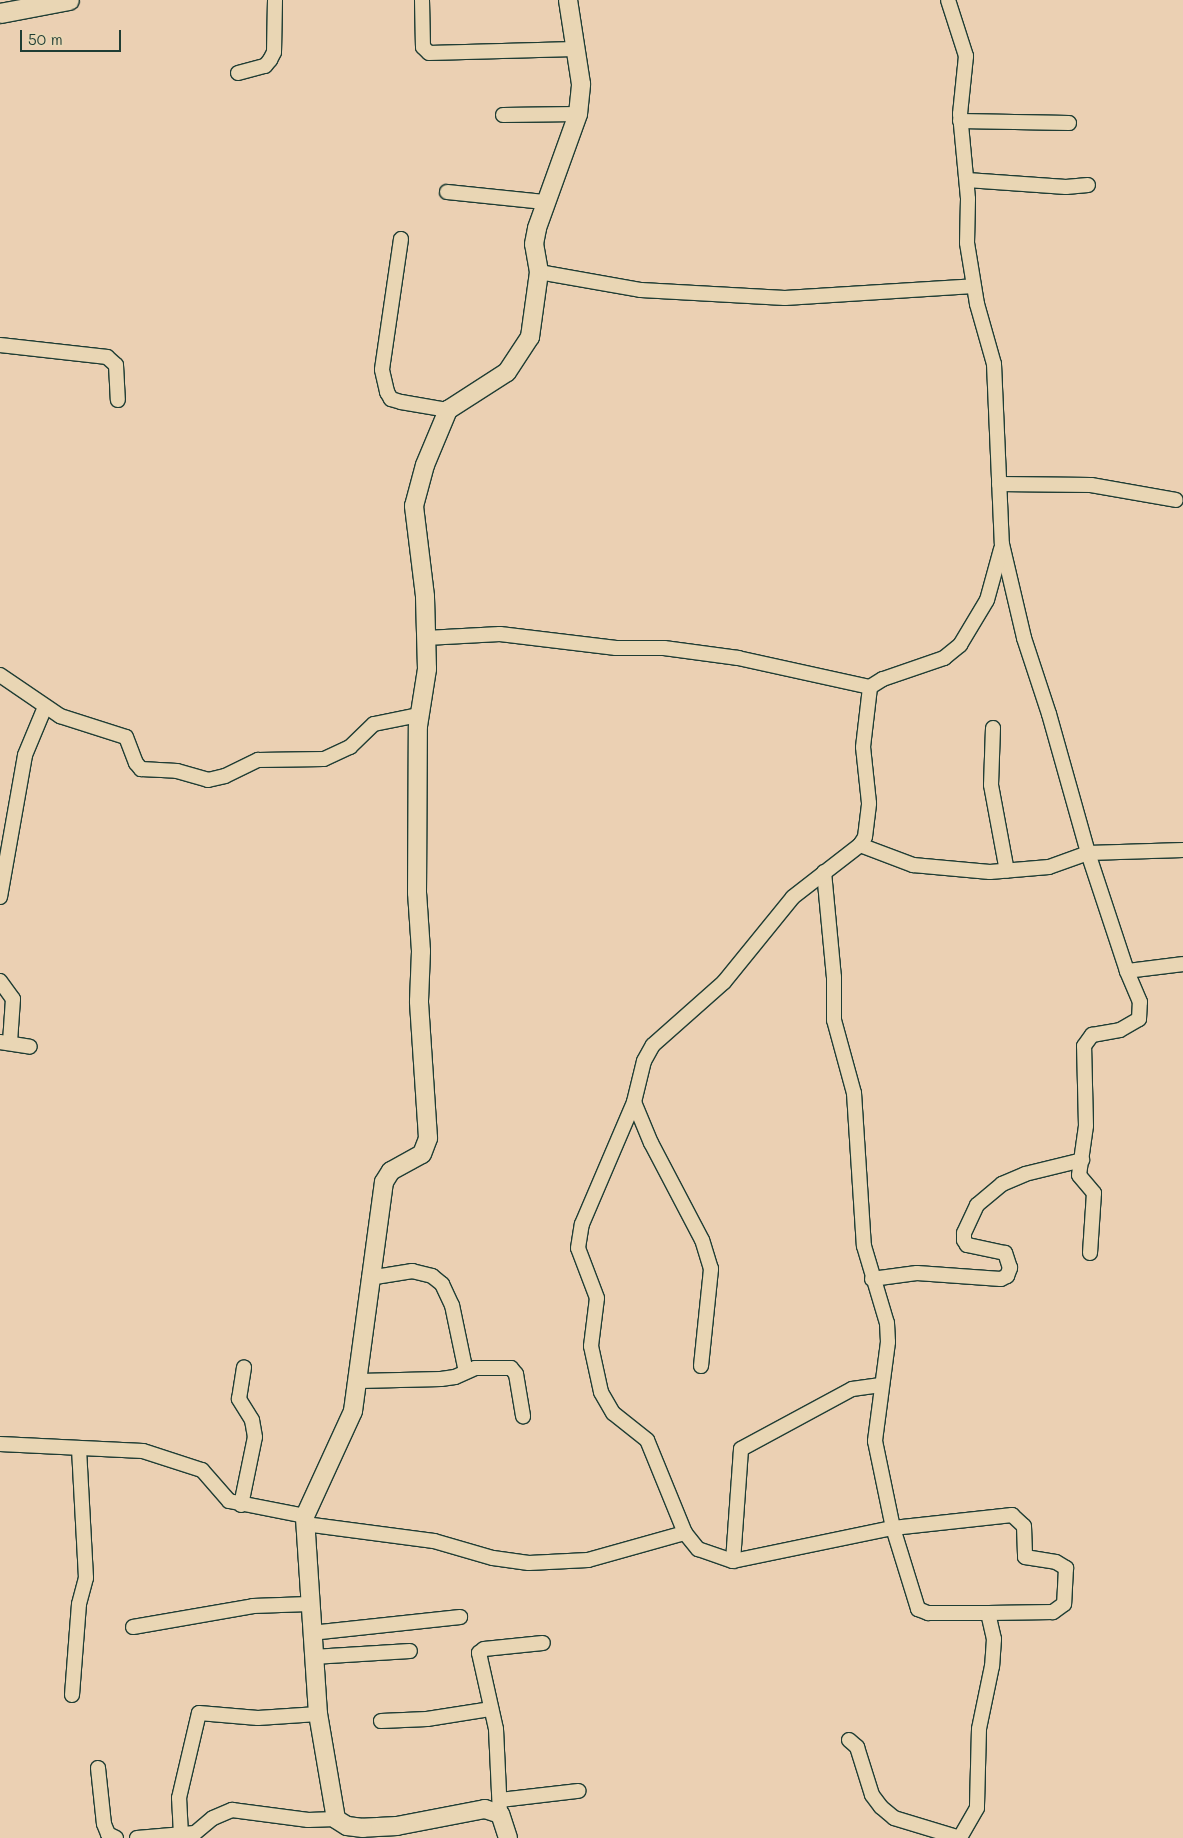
<!DOCTYPE html>
<html>
<head>
<meta charset="utf-8">
<style>
	body { margin:0 }
	#map { position:relative; width:1183px; height:1838px; overflow:hidden; background:#ebd0b3; font-family:Mali,sans-serif }
	div>[style] { position:absolute }
	.roads { filter:drop-shadow(1px 0 #1f3d34) drop-shadow(-1px 0 #1f3d34) drop-shadow(0 1px #1f3d34) drop-shadow(0 -1px #1f3d34) }
	.minor>* { height:14px; margin:-7px; padding:0 7px; transform-origin:7px; border-radius:7px; background:#e9d6b4 }
	.tertiary>* { height:18px; margin:-9px; padding:0 9px; transform-origin:9px; border-radius:9px; background:#e9d6b4 }
	.secondary>* { height:19px; margin:-9.5px; padding:0 9.5px; transform-origin:9.5px; border-radius:9.5px; background:#e9d6b4 }
	span { translate:-50% -50%; white-space:nowrap; text-align:center; line-height:1.15; -webkit-text-stroke:5px #e9d6b4; paint-order:stroke }
	.scale { position:absolute; left:20px; top:30px; width:101px; height:22px; box-sizing:border-box; border:2px solid #1f3d34; border-top:0; padding-left:6px; font-size:15px; line-height:18px; white-space:nowrap; color:#1f3d34; -webkit-text-stroke:4px #e9d6b4; paint-order:stroke }
</style>
</head>
<body>
<div id="map">
	<div class="roads">
		<div class="minor">
			<div style="left:422px;top:0;width:47px;rotate:88.8deg"></div>
			<div style="left:423px;top:47px;width:8px;rotate:45deg"></div>
			<div style="left:429px;top:53px;width:146px;rotate:-1.6deg"></div>
			<div style="left:948px;top:0;width:59px;rotate:72.2deg"></div>
			<div style="left:966px;top:56px;width:58px;rotate:95.9deg"></div>
			<div style="left:960px;top:114px;width:85px;rotate:84.6deg"></div>
			<div style="left:968px;top:199px;width:44px;rotate:91.3deg"></div>
			<div style="left:967px;top:243px;width:62px;rotate:80.7deg"></div>
			<div style="left:977px;top:304px;width:62px;rotate:74.2deg"></div>
			<div style="left:994px;top:364px;width:180px;rotate:87.5deg"></div>
			<div style="left:1002px;top:544px;width:97px;rotate:76.8deg"></div>
			<div style="left:1024px;top:638px;width:80px;rotate:71.8deg"></div>
			<div style="left:1049px;top:714px;width:144px;rotate:74.3deg"></div>
			<div style="left:1088px;top:853px;width:124px;rotate:71.7deg"></div>
			<div style="left:1127px;top:971px;width:56px;rotate:-7.1deg"></div>
			<div style="left:238px;top:73px;width:28px;rotate:-15deg"></div>
			<div style="left:265px;top:66px;width:8px;rotate:-50deg"></div>
			<div style="left:270px;top:60px;width:9px;rotate:-63deg"></div>
			<div style="left:274px;top:52px;width:52px;rotate:-88.9deg"></div>
			<div style="left:503px;top:115px;width:75px;rotate:-0.8deg"></div>
			<div style="left:960px;top:121px;width:109px;rotate:1.1deg"></div>
			<div style="left:967px;top:180px;width:99px;rotate:4deg"></div>
			<div style="left:1066px;top:187px;width:22px;rotate:-5deg"></div>
			<div style="left:447px;top:192px;width:98px;rotate:5.9deg"></div>
			<div style="left:401px;top:239px;width:132px;rotate:98.3deg"></div>
			<div style="left:382px;top:370px;width:23px;rotate:77deg"></div>
			<div style="left:387px;top:392px;width:8px;rotate:60deg"></div>
			<div style="left:391px;top:399px;width:10px;rotate:17deg"></div>
			<div style="left:401px;top:402px;width:48px;rotate:9.7deg"></div>
			<div style="left:539px;top:272px;width:104px;rotate:10deg"></div>
			<div style="left:641px;top:290px;width:144px;rotate:3.2deg"></div>
			<div style="left:785px;top:298px;width:189px;rotate:-3.6deg"></div>
			<div style="left:0;top:345px;width:108px;rotate:6.4deg"></div>
			<div style="left:107px;top:357px;width:12px;rotate:42deg"></div>
			<div style="left:116px;top:365px;width:35px;rotate:87deg"></div>
			<div style="left:999px;top:484px;width:92px;rotate:0.6deg"></div>
			<div style="left:1091px;top:485px;width:86px;rotate:10deg"></div>
			<div style="left:426px;top:638px;width:74px;rotate:-3.1deg"></div>
			<div style="left:500px;top:634px;width:117px;rotate:6.9deg"></div>
			<div style="left:616px;top:648px;width:48px"></div>
			<div style="left:664px;top:648px;width:75px;rotate:7.7deg"></div>
			<div style="left:738px;top:658px;width:135px;rotate:12.4deg"></div>
			<div style="left:0;top:675px;width:73px;rotate:34.3deg"></div>
			<div style="left:60px;top:716px;width:69px;rotate:17.7deg"></div>
			<div style="left:126px;top:737px;width:28px;rotate:69deg"></div>
			<div style="left:136px;top:763px;width:8px;rotate:50deg"></div>
			<div style="left:141px;top:769px;width:36px;rotate:3deg"></div>
			<div style="left:177px;top:771px;width:32px;rotate:16deg"></div>
			<div style="left:208px;top:780px;width:17px;rotate:-13deg"></div>
			<div style="left:225px;top:776px;width:37px;rotate:-26deg"></div>
			<div style="left:258px;top:760px;width:66px;rotate:-0.9deg"></div>
			<div style="left:324px;top:759px;width:29px;rotate:-25deg"></div>
			<div style="left:350px;top:747px;width:33px;rotate:-44deg"></div>
			<div style="left:374px;top:724px;width:46px;rotate:-11.3deg"></div>
			<div style="left:993px;top:728px;width:57px;rotate:92deg"></div>
			<div style="left:991px;top:785px;width:87px;rotate:79.5deg"></div>
			<div style="left:860px;top:845px;width:57px;rotate:20.7deg"></div>
			<div style="left:913px;top:865px;width:77px;rotate:5.2deg"></div>
			<div style="left:990px;top:872px;width:59px;rotate:-4.8deg"></div>
			<div style="left:1049px;top:867px;width:41px;rotate:-19.7deg"></div>
			<div style="left:1088px;top:853px;width:95px;rotate:-1.8deg"></div>
			<div style="left:824px;top:872px;width:105px;rotate:84.6deg"></div>
			<div style="left:834px;top:977px;width:43px;rotate:90deg"></div>
			<div style="left:834px;top:1020px;width:76px;rotate:74.7deg"></div>
			<div style="left:854px;top:1093px;width:153px;rotate:86.3deg"></div>
			<div style="left:864px;top:1246px;width:80px;rotate:73.4deg"></div>
			<div style="left:887px;top:1323px;width:19px;rotate:87deg"></div>
			<div style="left:888px;top:1342px;width:100px;rotate:97.5deg"></div>
			<div style="left:875px;top:1441px;width:89px;rotate:78.3deg"></div>
			<div style="left:893px;top:1528px;width:85px;rotate:72.8deg"></div>
			<div style="left:918px;top:1609px;width:11px;rotate:22deg"></div>
			<div style="left:928px;top:1613px;width:60px"></div>
			<div style="left:988px;top:1613px;width:27px;rotate:77deg"></div>
			<div style="left:994px;top:1639px;width:27px;rotate:94deg"></div>
			<div style="left:992px;top:1666px;width:64px;rotate:101.7deg"></div>
			<div style="left:979px;top:1729px;width:79px;rotate:91.5deg"></div>
			<div style="left:977px;top:1808px;width:34px;rotate:120deg"></div>
			<div style="left:0;top:897px;width:144px;rotate:-80deg"></div>
			<div style="left:25px;top:755px;width:52px;rotate:-67.4deg"></div>
			<div style="left:0;top:981px;width:22px;rotate:54deg"></div>
			<div style="left:13px;top:999px;width:43px;rotate:94deg"></div>
			<div style="left:0;top:1042px;width:30px;rotate:9deg"></div>
			<div style="left:1090px;top:1253px;width:60px;rotate:-86.2deg"></div>
			<div style="left:1094px;top:1193px;width:23px;rotate:-130deg"></div>
			<div style="left:1079px;top:1175px;width:49px;rotate:-81.9deg"></div>
			<div style="left:1086px;top:1126px;width:80px;rotate:-91.4deg"></div>
			<div style="left:1084px;top:1046px;width:14px;rotate:-54deg"></div>
			<div style="left:1092px;top:1035px;width:28px;rotate:-10deg"></div>
			<div style="left:1120px;top:1030px;width:22px;rotate:-30deg"></div>
			<div style="left:1139px;top:1019px;width:17px;rotate:-87deg"></div>
			<div style="left:1140px;top:1002px;width:34px;rotate:-113deg"></div>
			<div style="left:369px;top:1278px;width:44px;rotate:-9.2deg"></div>
			<div style="left:412px;top:1271px;width:21px;rotate:14deg"></div>
			<div style="left:432px;top:1276px;width:13px;rotate:39deg"></div>
			<div style="left:442px;top:1284px;width:23px;rotate:65deg"></div>
			<div style="left:452px;top:1305px;width:68px;rotate:78.2deg"></div>
			<div style="left:872px;top:1279px;width:45px;rotate:-7.6deg"></div>
			<div style="left:917px;top:1273px;width:84px;rotate:4.1deg"></div>
			<div style="left:1001px;top:1279px;width:7px;rotate:-27deg"></div>
			<div style="left:1007px;top:1276px;width:9px;rotate:-69deg"></div>
			<div style="left:1010px;top:1268px;width:16px;rotate:-108deg"></div>
			<div style="left:1005px;top:1253px;width:39px;rotate:-168deg"></div>
			<div style="left:967px;top:1245px;width:6px;rotate:-121deg"></div>
			<div style="left:964px;top:1240px;width:7px;rotate:-90deg"></div>
			<div style="left:964px;top:1233px;width:31px;rotate:-65deg"></div>
			<div style="left:977px;top:1205px;width:33px;rotate:-40deg"></div>
			<div style="left:1002px;top:1184px;width:25px;rotate:-23deg"></div>
			<div style="left:1025px;top:1174px;width:59px;rotate:-13.8deg"></div>
			<div style="left:701px;top:1366px;width:98px;rotate:-84.1deg"></div>
			<div style="left:711px;top:1269px;width:30px;rotate:-107deg"></div>
			<div style="left:702px;top:1240px;width:110px;rotate:-117.7deg"></div>
			<div style="left:651px;top:1143px;width:44px;rotate:-112.5deg"></div>
			<div style="left:634px;top:1102px;width:42px;rotate:-76.3deg"></div>
			<div style="left:644px;top:1061px;width:18px;rotate:-61deg"></div>
			<div style="left:653px;top:1045px;width:95px;rotate:-41.6deg"></div>
			<div style="left:724px;top:982px;width:109px;rotate:-50.9deg"></div>
			<div style="left:793px;top:897px;width:85px;rotate:-37.8deg"></div>
			<div style="left:860px;top:845px;width:9px;rotate:-58deg"></div>
			<div style="left:865px;top:837px;width:34px;rotate:-83deg"></div>
			<div style="left:869px;top:803px;width:56px;rotate:-96.1deg"></div>
			<div style="left:863px;top:747px;width:60px;rotate:-83.3deg"></div>
			<div style="left:870px;top:687px;width:15px;rotate:-32deg"></div>
			<div style="left:883px;top:679px;width:65px;rotate:-19deg"></div>
			<div style="left:944px;top:658px;width:21px;rotate:-39deg"></div>
			<div style="left:960px;top:645px;width:52px;rotate:-59deg"></div>
			<div style="left:987px;top:600px;width:53px;rotate:-74.6deg"></div>
			<div style="left:359px;top:1381px;width:82px;rotate:-1.4deg"></div>
			<div style="left:441px;top:1379px;width:14px;rotate:-8deg"></div>
			<div style="left:455px;top:1377px;width:22px;rotate:-24deg"></div>
			<div style="left:475px;top:1368px;width:36px"></div>
			<div style="left:511px;top:1368px;width:8px;rotate:50deg"></div>
			<div style="left:516px;top:1374px;width:43px;rotate:80.5deg"></div>
			<div style="left:0;top:1444px;width:143px;rotate:2.8deg"></div>
			<div style="left:143px;top:1451px;width:62px;rotate:17.9deg"></div>
			<div style="left:202px;top:1470px;width:41px;rotate:48.9deg"></div>
			<div style="left:229px;top:1501px;width:77px;rotate:11.2deg"></div>
			<div style="left:241px;top:1505px;width:69px;rotate:-78.4deg"></div>
			<div style="left:255px;top:1437px;width:17px;rotate:-100deg"></div>
			<div style="left:252px;top:1420px;width:25px;rotate:-122deg"></div>
			<div style="left:239px;top:1399px;width:32px;rotate:-81deg"></div>
			<div style="left:305px;top:1524px;width:130px;rotate:7.5deg"></div>
			<div style="left:434px;top:1541px;width:61px;rotate:16.1deg"></div>
			<div style="left:493px;top:1558px;width:36px;rotate:8deg"></div>
			<div style="left:529px;top:1563px;width:59px;rotate:-2.9deg"></div>
			<div style="left:588px;top:1560px;width:101px;rotate:-15.6deg"></div>
			<div style="left:685px;top:1533px;width:100px;rotate:-112.2deg"></div>
			<div style="left:647px;top:1440px;width:43px;rotate:-141.5deg"></div>
			<div style="left:613px;top:1413px;width:24px;rotate:-120deg"></div>
			<div style="left:601px;top:1392px;width:47px;rotate:-102.3deg"></div>
			<div style="left:591px;top:1346px;width:48px;rotate:-82.9deg"></div>
			<div style="left:597px;top:1298px;width:53px;rotate:-110.8deg"></div>
			<div style="left:578px;top:1248px;width:24px;rotate:-81deg"></div>
			<div style="left:582px;top:1224px;width:133px;rotate:-66.9deg"></div>
			<div style="left:685px;top:1533px;width:21px;rotate:51deg"></div>
			<div style="left:698px;top:1549px;width:37px;rotate:19deg"></div>
			<div style="left:733px;top:1561px;width:163px;rotate:-11.7deg"></div>
			<div style="left:893px;top:1528px;width:120px;rotate:-6.2deg"></div>
			<div style="left:1012px;top:1515px;width:16px;rotate:43deg"></div>
			<div style="left:1024px;top:1526px;width:31px;rotate:88deg"></div>
			<div style="left:1025px;top:1557px;width:31px;rotate:9deg"></div>
			<div style="left:1056px;top:1562px;width:12px;rotate:31deg"></div>
			<div style="left:1066px;top:1568px;width:36px;rotate:93deg"></div>
			<div style="left:1064px;top:1604px;width:14px;rotate:144deg"></div>
			<div style="left:1053px;top:1612px;width:65px;rotate:179.1deg"></div>
			<div style="left:733px;top:1561px;width:112px;rotate:-85.9deg"></div>
			<div style="left:741px;top:1449px;width:126px;rotate:-28.4deg"></div>
			<div style="left:852px;top:1389px;width:29px;rotate:-8deg"></div>
			<div style="left:133px;top:1627px;width:122px;rotate:-9.9deg"></div>
			<div style="left:253px;top:1606px;width:56px;rotate:-2deg"></div>
			<div style="left:311px;top:1633px;width:150px;rotate:-6.1deg"></div>
			<div style="left:313px;top:1657px;width:97px;rotate:-3.5deg"></div>
			<div style="left:72px;top:1695px;width:91px;rotate:-85.6deg"></div>
			<div style="left:79px;top:1604px;width:27px;rotate:-75deg"></div>
			<div style="left:86px;top:1578px;width:128px;rotate:-93.1deg"></div>
			<div style="left:381px;top:1721px;width:46px;rotate:-2.5deg"></div>
			<div style="left:427px;top:1719px;width:65px;rotate:-8.9deg"></div>
			<div style="left:849px;top:1740px;width:11px;rotate:41deg"></div>
			<div style="left:857px;top:1747px;width:50px;rotate:72.6deg"></div>
			<div style="left:872px;top:1795px;width:15px;rotate:53deg"></div>
			<div style="left:881px;top:1807px;width:17px;rotate:40deg"></div>
			<div style="left:894px;top:1818px;width:69px;rotate:16.9deg"></div>
			<div style="left:98px;top:1768px;width:56px;rotate:83.9deg"></div>
			<div style="left:104px;top:1824px;width:11px;rotate:68deg"></div>
			<div style="left:108px;top:1834px;width:9px;rotate:27deg"></div>
			<div style="left:500px;top:1800px;width:79px;rotate:-6.6deg"></div>
			<div style="left:500px;top:1814px;width:85px;rotate:-92.7deg"></div>
			<div style="left:496px;top:1729px;width:78px;rotate:-102.6deg"></div>
			<div style="left:479px;top:1653px;width:6px;rotate:-39deg"></div>
			<div style="left:484px;top:1649px;width:59px;rotate:-5.8deg"></div>
			<div style="left:181px;top:1835px;width:37px;rotate:-93deg"></div>
			<div style="left:179px;top:1798px;width:87px;rotate:-76.8deg"></div>
			<div style="left:199px;top:1713px;width:59px;rotate:4.8deg"></div>
			<div style="left:258px;top:1718px;width:60px;rotate:-3.8deg"></div>
			<div style="left:137px;top:1838px;width:58px;rotate:-4.9deg"></div>
			<div style="left:195px;top:1833px;width:23px;rotate:-40deg"></div>
			<div style="left:213px;top:1818px;width:21px;rotate:-23deg"></div>
			<div style="left:232px;top:1810px;width:77px;rotate:7.5deg"></div>
			<div style="left:308px;top:1820px;width:28px;rotate:-2deg"></div>
		</div>
		<div class="tertiary">
			<div style="left:508px;top:1838px;width:25px;rotate:-108deg"></div>
			<div style="left:500px;top:1814px;width:16px;rotate:-162deg"></div>
			<div style="left:485px;top:1809px;width:90px;rotate:169.1deg"></div>
			<div style="left:397px;top:1826px;width:34px;rotate:177deg"></div>
			<div style="left:363px;top:1828px;width:16px;rotate:-173deg"></div>
			<div style="left:347px;top:1826px;width:13px;rotate:-148deg"></div>
			<div style="left:336px;top:1819px;width:107px;rotate:-99.7deg"></div>
			<div style="left:318px;top:1714px;width:198px;rotate:-93.8deg"></div>
			<div style="left:305px;top:1516px;width:115px;rotate:-65.4deg"></div>
			<div style="left:353px;top:1411px;width:231px;rotate:-82.3deg"></div>
			<div style="left:384px;top:1182px;width:13px;rotate:-58deg"></div>
			<div style="left:391px;top:1171px;width:35px;rotate:-29deg"></div>
			<div style="left:422px;top:1154px;width:17px;rotate:-69deg"></div>
			<div style="left:428px;top:1138px;width:137px;rotate:-93.8deg"></div>
			<div style="left:419px;top:1001px;width:50px;rotate:-87.7deg"></div>
			<div style="left:421px;top:951px;width:58px;rotate:-93.9deg"></div>
			<div style="left:417px;top:893px;width:167px;rotate:-89.7deg"></div>
			<div style="left:418px;top:726px;width:58px;rotate:-81deg"></div>
			<div style="left:427px;top:669px;width:73px;rotate:-91.6deg"></div>
			<div style="left:425px;top:596px;width:91px;rotate:-97deg"></div>
			<div style="left:414px;top:506px;width:42px;rotate:-75deg"></div>
			<div style="left:425px;top:465px;width:60px;rotate:-67.3deg"></div>
			<div style="left:448px;top:410px;width:70px;rotate:-32.8deg"></div>
			<div style="left:507px;top:372px;width:42px;rotate:-56.7deg"></div>
			<div style="left:530px;top:337px;width:66px;rotate:-82.1deg"></div>
			<div style="left:539px;top:272px;width:28px;rotate:-100deg"></div>
			<div style="left:534px;top:244px;width:16px;rotate:-79deg"></div>
			<div style="left:537px;top:228px;width:121px;rotate:-70.2deg"></div>
			<div style="left:578px;top:114px;width:30px;rotate:-84deg"></div>
			<div style="left:581px;top:84px;width:85px;rotate:-98.8deg"></div>
		</div>
		<div class="secondary">
			<div style="left:0;top:13px;width:70px;rotate:-10.7deg"></div>
		</div>
	</div>
	<div class="scale">50 m</div>
</div>
</body>
</html>
